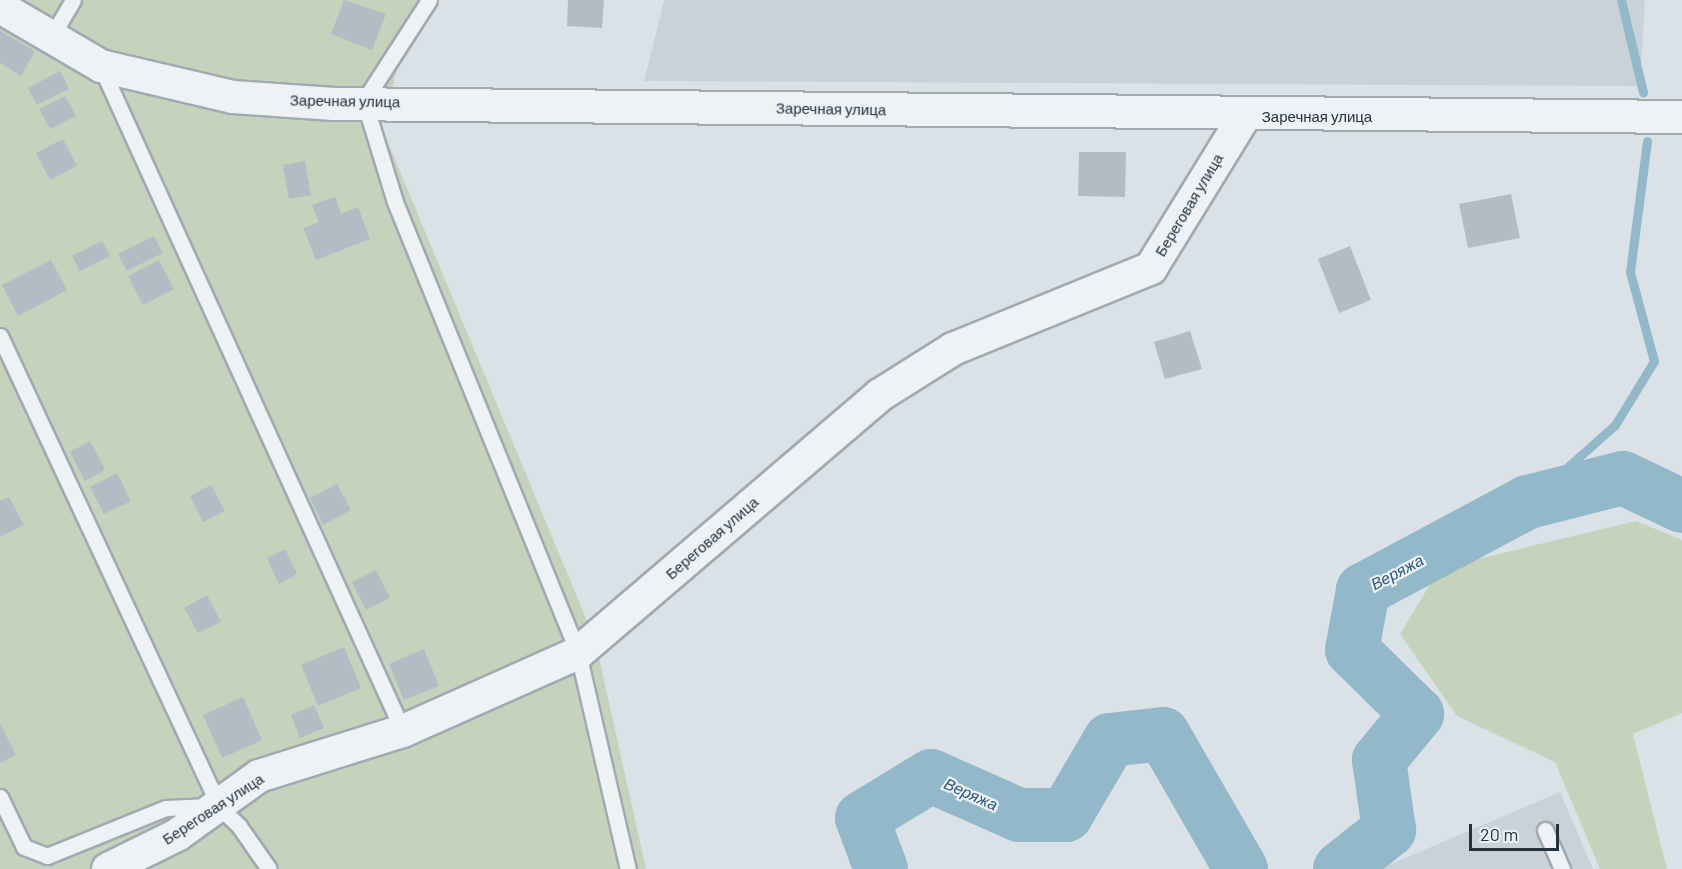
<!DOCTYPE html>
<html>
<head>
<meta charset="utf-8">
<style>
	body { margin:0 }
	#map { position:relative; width:1682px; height:869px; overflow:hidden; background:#dbe2e7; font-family:Barlow,sans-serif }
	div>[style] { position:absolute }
	.built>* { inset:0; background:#c9d2d9 }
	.green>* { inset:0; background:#c5d2bc }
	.stream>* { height:9px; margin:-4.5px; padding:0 4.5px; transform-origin:4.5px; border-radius:4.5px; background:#93b8ca }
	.river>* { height:54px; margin:-27px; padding:0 27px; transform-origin:27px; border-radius:27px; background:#93b8ca }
	.building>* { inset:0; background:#b2bcc4 }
	.roads { filter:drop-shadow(2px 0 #a0aab1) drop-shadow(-2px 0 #a0aab1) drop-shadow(0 2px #a0aab1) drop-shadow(0 -2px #a0aab1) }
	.service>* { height:15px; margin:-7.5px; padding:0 7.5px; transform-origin:7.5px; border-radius:7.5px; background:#eef2f5 }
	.minor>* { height:32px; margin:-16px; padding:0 16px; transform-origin:16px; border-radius:16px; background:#eef2f5 }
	span { translate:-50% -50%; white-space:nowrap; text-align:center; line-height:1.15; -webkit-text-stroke:4.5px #ebf1f5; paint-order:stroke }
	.street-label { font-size:15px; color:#24323e }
	.water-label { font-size:16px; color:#2c5a75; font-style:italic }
	.scale { position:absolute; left:1469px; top:824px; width:90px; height:27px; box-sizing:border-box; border:3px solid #24323e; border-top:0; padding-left:8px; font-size:18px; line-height:21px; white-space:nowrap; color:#24323e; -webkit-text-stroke:4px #ebf1f5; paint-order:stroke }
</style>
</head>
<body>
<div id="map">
	<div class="built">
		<div style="clip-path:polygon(664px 0,1645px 0,1640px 86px,644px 81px)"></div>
		<div style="clip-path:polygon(1560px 792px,1593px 869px,1379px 869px)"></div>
	</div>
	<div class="green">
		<div style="clip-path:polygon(0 0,436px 0,400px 58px,382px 128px,595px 640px,646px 869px,0 869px)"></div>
		<div style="clip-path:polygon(1636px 521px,1682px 540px,1682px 713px,1633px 734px,1667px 869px,1600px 869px,1555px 762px,1457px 716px,1400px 634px,1440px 568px)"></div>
	</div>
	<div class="stream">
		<div style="left:1621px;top:0;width:95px;rotate:76.6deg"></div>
		<div style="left:1528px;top:502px;width:116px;rotate:-41.5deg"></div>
		<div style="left:1615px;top:425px;width:75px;rotate:-58.6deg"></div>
		<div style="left:1654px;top:361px;width:92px;rotate:-105.1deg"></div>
		<div style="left:1630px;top:272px;width:132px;rotate:-82.6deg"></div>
	</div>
	<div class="river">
		<div style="left:881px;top:869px;width:54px;rotate:-110.4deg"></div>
		<div style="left:862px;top:818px;width:81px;rotate:-31.3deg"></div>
		<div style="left:931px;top:776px;width:96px;rotate:23.9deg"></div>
		<div style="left:1019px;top:815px;width:47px"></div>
		<div style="left:1066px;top:815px;width:87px;rotate:-59.6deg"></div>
		<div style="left:1110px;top:740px;width:53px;rotate:-6.5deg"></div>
		<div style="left:1163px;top:734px;width:156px;rotate:60deg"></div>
		<div style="left:1340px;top:869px;width:63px;rotate:-38.5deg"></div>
		<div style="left:1389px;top:830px;width:71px;rotate:-98.1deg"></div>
		<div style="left:1379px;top:760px;width:60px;rotate:-50.4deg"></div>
		<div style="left:1417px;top:714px;width:91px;rotate:-135.4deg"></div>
		<div style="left:1352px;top:650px;width:61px;rotate:-79.6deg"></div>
		<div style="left:1363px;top:590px;width:187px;rotate:-28.1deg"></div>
		<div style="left:1528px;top:502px;width:98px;rotate:-14.2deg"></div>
		<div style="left:1623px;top:478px;width:65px;rotate:25.4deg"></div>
	</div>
	<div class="building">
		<div style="clip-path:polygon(344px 0,386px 14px,372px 50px,331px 34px)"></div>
		<div style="clip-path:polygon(568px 0,604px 0,602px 28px,567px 26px)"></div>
		<div style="clip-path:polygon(0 31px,35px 51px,21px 76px,0 63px)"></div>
		<div style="clip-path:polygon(60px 71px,69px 89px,37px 105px,28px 88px)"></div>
		<div style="clip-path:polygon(65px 96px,76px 116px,50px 129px,39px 109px)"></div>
		<div style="clip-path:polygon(63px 139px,77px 166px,50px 180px,36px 153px)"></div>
		<div style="clip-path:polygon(1079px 152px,1126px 152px,1125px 197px,1078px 196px)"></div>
		<div style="clip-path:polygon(305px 161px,311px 195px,289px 199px,283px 165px)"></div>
		<div style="clip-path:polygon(1511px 194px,1520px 238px,1468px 248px,1459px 204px)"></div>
		<div style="clip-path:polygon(335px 197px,341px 214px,358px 207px,370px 239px,316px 260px,303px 228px,319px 222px,312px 205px)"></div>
		<div style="clip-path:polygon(154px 236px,163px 253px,127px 271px,118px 254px)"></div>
		<div style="clip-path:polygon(102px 241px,110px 256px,80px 271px,72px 256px)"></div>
		<div style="clip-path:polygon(1350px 246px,1371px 300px,1339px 313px,1318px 259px)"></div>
		<div style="clip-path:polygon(51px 260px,67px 290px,18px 316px,2px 285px)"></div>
		<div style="clip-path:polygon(159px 260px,174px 289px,143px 305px,128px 276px)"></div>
		<div style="clip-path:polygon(1190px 331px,1202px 369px,1165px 379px,1154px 342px)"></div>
		<div style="clip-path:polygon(90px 441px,105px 470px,85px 481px,70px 452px)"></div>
		<div style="clip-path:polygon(117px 473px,131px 501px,104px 514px,90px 487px)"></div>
		<div style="clip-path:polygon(337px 484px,351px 510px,323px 525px,310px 498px)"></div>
		<div style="clip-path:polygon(211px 485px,225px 511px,203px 522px,190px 496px)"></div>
		<div style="clip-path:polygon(9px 497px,24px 525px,0 537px,0 501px)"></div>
		<div style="clip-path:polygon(285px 549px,297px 574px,279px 584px,267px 558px)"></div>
		<div style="clip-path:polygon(376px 570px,390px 598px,366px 610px,352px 582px)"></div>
		<div style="clip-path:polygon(207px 595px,221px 622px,198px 633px,184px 608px)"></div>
		<div style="clip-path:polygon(344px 647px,361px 688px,318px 706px,301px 665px)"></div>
		<div style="clip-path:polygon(424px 649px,439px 686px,404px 700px,389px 664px)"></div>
		<div style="clip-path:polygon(243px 697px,262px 740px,222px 758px,203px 715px)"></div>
		<div style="clip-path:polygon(314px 705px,324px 728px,300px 738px,291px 715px)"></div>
		<div style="clip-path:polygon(0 723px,16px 755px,0 763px)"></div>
	</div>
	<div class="roads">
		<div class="service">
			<div style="left:429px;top:0;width:120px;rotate:122.8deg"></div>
			<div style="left:364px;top:101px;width:106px;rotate:72.9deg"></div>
			<div style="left:395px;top:202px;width:487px;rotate:67.9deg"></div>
			<div style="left:578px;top:653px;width:222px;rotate:77deg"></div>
			<div style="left:50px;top:39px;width:45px;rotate:-59.5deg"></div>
			<div style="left:101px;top:67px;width:729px;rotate:65.54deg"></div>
			<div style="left:0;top:336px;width:521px;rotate:65.01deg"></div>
			<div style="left:220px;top:808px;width:26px;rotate:43deg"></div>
			<div style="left:239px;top:826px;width:52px;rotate:55.1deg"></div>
			<div style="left:0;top:797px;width:55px;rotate:64.4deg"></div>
			<div style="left:24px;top:847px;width:25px;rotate:21deg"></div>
			<div style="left:47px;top:856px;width:128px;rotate:-22deg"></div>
			<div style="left:166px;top:808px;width:45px;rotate:-2.5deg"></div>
			<div style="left:1545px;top:830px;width:43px;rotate:66.4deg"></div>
		</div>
		<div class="minor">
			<div style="left:0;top:7px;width:117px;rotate:30.3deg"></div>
			<div style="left:101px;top:66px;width:136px;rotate:13.2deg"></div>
			<div style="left:233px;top:97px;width:101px;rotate:4deg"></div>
			<div style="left:334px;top:104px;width:1348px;rotate:0.55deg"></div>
			<div style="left:108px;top:869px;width:77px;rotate:-26.2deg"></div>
			<div style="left:177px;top:835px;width:101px;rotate:-35.7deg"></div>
			<div style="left:259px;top:776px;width:151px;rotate:-17.4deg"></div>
			<div style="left:403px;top:731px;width:192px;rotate:-24deg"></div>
			<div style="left:578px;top:653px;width:397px;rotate:-40.5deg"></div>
			<div style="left:880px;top:395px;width:86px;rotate:-32.2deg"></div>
			<div style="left:953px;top:349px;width:214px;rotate:-22.2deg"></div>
			<div style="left:1151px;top:268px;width:177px;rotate:-58.4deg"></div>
		</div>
	</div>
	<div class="street-label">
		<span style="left:345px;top:101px;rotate:1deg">Заречная улица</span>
		<span style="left:831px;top:109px;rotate:1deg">Заречная улица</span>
		<span style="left:1317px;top:117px">Заречная улица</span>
		<span style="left:1189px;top:205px;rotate:-59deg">Береговая улица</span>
		<span style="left:712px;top:538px;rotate:-41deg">Береговая улица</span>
		<span style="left:213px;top:809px;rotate:-33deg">Береговая улица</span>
	</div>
	<div class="water-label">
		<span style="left:1397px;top:572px;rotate:-28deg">Веряжа</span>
		<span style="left:971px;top:794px;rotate:24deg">Веряжа</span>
	</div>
	<div class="scale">20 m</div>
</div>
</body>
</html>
